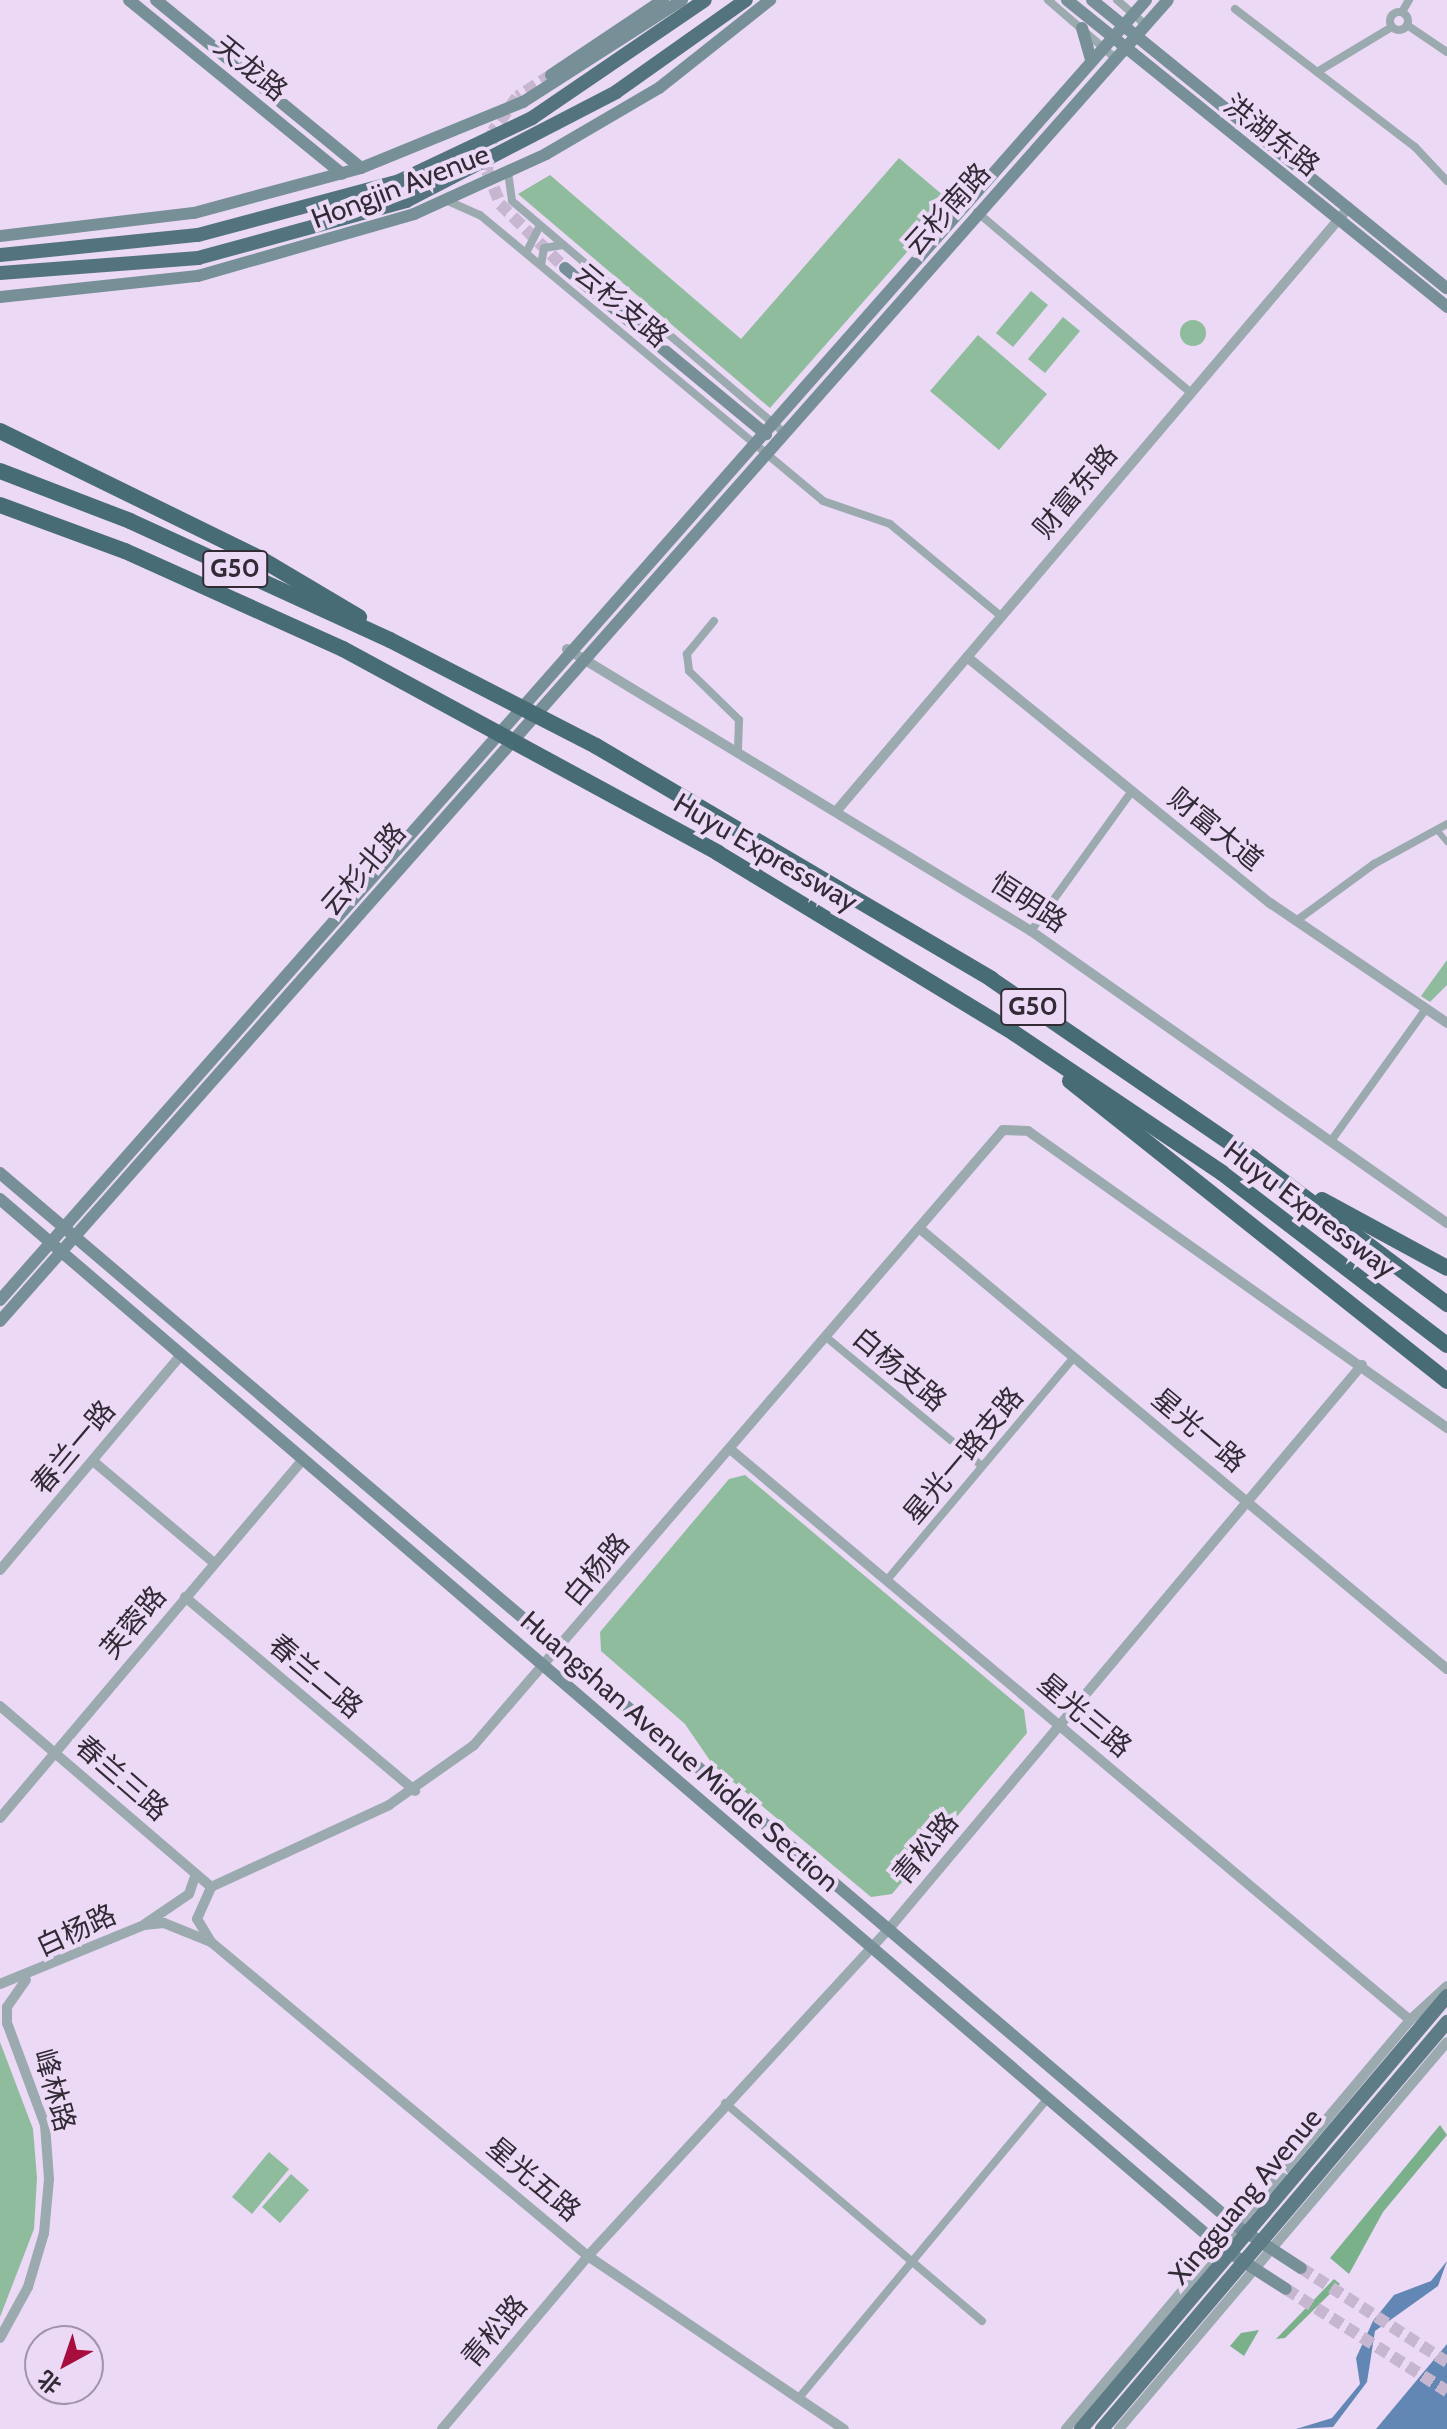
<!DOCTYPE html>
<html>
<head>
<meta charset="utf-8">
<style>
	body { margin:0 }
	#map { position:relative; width:1447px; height:2429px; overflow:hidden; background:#ebd9f6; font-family:Cabin,"Noto Sans SC",sans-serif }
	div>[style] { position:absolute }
	.green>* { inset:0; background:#8fbc9d }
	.round { border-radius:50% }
	.forest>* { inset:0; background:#7ab18b }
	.water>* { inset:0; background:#6387b4 }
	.secondary-tunnel>* { height:12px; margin-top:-6px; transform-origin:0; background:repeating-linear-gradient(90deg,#c6b6d0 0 12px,transparent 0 18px) }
	.pedestrian>* { height:6px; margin:-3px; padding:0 3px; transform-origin:3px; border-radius:3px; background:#9aaaaf }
	.minor>* { height:8px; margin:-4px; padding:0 4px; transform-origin:4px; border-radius:4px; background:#9aaaaf }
	.minor>.ring { margin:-4px; padding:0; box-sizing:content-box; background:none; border:8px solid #9aaaaf; border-radius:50% }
	.tertiary>* { height:10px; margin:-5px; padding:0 5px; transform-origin:5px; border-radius:5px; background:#9aaaaf }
	.secondary>* { height:12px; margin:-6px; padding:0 6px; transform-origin:6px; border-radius:6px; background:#779097 }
	.primary>* { height:14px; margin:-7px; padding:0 7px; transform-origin:7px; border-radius:7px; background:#5e7c85 }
	.trunk>* { height:14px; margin:-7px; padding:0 7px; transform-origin:7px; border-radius:7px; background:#53747e }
	.motorway>* { height:16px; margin:-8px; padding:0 8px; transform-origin:8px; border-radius:8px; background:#486c76 }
	span { translate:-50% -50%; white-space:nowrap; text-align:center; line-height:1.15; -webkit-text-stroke:8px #ebd9f6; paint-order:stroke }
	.shield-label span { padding:2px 6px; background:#ebd9f6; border:2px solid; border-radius:6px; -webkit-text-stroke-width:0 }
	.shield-label { font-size:26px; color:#322b36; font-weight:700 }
	.street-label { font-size:28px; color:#322b36 }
	.north { position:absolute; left:24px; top:2325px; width:80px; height:80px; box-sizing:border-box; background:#ebd9f6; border:2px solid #a193a9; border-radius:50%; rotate:220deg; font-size:22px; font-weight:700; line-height:32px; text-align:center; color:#322b36 }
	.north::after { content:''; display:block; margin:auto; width:28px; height:36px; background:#a70e3d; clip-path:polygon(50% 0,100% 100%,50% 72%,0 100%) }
</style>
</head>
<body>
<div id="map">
	<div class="green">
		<div style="clip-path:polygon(899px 158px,951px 202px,770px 408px,518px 194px,550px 175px,741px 339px)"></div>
		<div style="clip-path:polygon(1031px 291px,1048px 305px,1013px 347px,996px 333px)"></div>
		<div style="clip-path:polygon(1063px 317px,1080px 331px,1045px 373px,1028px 359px)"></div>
		<div class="round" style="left:1180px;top:320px;width:26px;height:26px"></div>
		<div style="clip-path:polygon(978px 335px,1047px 394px,999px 450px,930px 391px)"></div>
		<div style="clip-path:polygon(1447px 960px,1447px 985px,1430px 1002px,1421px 996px)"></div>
		<div style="clip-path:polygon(745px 1475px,1024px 1710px,1027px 1733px,892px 1894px,871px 1897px,713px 1765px,685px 1724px,601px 1651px,600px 1632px,729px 1479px)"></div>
		<div style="clip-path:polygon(0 2042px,33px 2129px,37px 2178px,34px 2229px,0 2317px)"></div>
		<div style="clip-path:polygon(269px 2152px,289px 2169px,252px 2214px,232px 2197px)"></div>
		<div style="clip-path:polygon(291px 2174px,309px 2190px,280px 2223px,262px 2207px)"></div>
	</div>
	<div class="forest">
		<div style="clip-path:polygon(1440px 2125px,1447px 2135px,1383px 2212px,1349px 2274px,1330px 2258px)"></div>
		<div style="clip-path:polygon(1334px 2279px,1340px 2284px,1285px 2338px,1276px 2339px)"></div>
		<div style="clip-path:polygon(1259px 2330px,1244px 2356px,1230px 2346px,1241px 2333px)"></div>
	</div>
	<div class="water">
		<div style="clip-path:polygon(1447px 2261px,1438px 2286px,1375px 2331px,1367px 2382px,1333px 2427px,1296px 2429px,1332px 2418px,1360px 2384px,1356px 2358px,1373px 2321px,1394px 2295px,1431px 2281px)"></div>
		<div style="clip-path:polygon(1447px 2344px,1447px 2429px,1376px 2429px)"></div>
	</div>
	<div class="secondary-tunnel">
		<div style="left:551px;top:75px;width:40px;rotate:147.1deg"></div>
		<div style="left:517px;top:97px;width:42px;rotate:125.2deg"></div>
		<div style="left:493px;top:131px;width:40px;rotate:98.5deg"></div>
		<div style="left:487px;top:171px;width:35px;rotate:68deg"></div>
		<div style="left:500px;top:204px;width:91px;rotate:44.6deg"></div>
		<div style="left:1301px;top:2268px;width:174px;rotate:32.8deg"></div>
		<div style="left:1286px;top:2289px;width:191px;rotate:32.4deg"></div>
	</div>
	<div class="pedestrian">
		<div style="left:1437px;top:830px;width:16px;rotate:50deg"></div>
	</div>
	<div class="minor">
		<div style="left:1048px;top:0;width:87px;rotate:40.8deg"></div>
		<div style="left:1117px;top:0;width:37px;rotate:41deg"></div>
		<div style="left:1235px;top:9px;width:227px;rotate:37.5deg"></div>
		<div style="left:1415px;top:147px;width:47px;rotate:46.7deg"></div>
		<div class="ring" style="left:1390px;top:12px;width:10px;height:10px"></div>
		<div style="left:1402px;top:12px;width:14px;rotate:-60deg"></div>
		<div style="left:1407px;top:25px;width:48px;rotate:34deg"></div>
		<div style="left:1317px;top:72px;width:87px;rotate:-31deg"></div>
		<div style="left:508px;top:172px;width:29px;rotate:82deg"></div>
		<div style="left:512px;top:201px;width:355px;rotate:40.4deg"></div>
		<div style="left:448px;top:201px;width:35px;rotate:24deg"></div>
		<div style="left:480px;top:215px;width:447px;rotate:39.8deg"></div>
		<div style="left:823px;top:501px;width:71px;rotate:18.9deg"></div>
		<div style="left:890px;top:524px;width:144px;rotate:39.7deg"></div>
		<div style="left:977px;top:212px;width:279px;rotate:40.2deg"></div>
		<div style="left:526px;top:253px;width:30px;rotate:-63deg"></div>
		<div style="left:541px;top:265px;width:17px;rotate:-80deg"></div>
		<div style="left:544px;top:248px;width:19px;rotate:-9deg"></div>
		<div style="left:714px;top:621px;width:43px;rotate:129.3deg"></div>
		<div style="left:687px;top:654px;width:17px;rotate:83deg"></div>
		<div style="left:689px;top:671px;width:70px;rotate:44.4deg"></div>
		<div style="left:739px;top:720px;width:29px;rotate:92deg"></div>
		<div style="left:1296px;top:921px;width:97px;rotate:-36.2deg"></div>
		<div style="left:1374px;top:864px;width:83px;rotate:-28.7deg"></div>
		<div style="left:1031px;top:931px;width:173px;rotate:-54.2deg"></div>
		<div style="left:1331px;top:1141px;width:163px;rotate:-54.3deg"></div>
		<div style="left:826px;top:1337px;width:202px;rotate:39.6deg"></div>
		<div style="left:887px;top:1580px;width:291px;rotate:-50deg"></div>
		<div style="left:725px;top:2103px;width:337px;rotate:40.3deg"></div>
		<div style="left:798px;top:2399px;width:390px;rotate:-50.3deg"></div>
	</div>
	<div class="tertiary">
		<div style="left:567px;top:649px;width:543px;rotate:31.29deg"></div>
		<div style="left:1031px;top:931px;width:508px;rotate:35.07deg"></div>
		<div style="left:967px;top:657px;width:390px;rotate:39.1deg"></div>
		<div style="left:1270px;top:903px;width:214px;rotate:34.1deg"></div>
		<div style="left:839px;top:808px;width:788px;rotate:-49.68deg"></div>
		<div style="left:919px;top:1228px;width:688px;rotate:39.87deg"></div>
		<div style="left:730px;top:1449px;width:888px;rotate:40.02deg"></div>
		<div style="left:93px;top:1461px;width:158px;rotate:40.1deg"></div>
		<div style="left:0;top:1570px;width:282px;rotate:-49.9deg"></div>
		<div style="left:185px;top:1597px;width:301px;rotate:40.1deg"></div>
		<div style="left:0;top:1706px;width:278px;rotate:40.6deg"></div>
		<div style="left:0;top:1818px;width:470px;rotate:-49.8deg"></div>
		<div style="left:145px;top:1924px;width:53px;rotate:-34.3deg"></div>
		<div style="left:189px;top:1894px;width:21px;rotate:-71deg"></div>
		<div style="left:211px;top:1942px;width:491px;rotate:39.8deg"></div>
		<div style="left:588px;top:2256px;width:309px;rotate:34.1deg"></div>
		<div style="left:0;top:1984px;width:156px;rotate:-22.3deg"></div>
		<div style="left:144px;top:1925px;width:20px;rotate:-6deg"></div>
		<div style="left:164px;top:1923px;width:51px;rotate:22deg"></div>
		<div style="left:211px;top:1942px;width:27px;rotate:-121deg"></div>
		<div style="left:197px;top:1919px;width:35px;rotate:-66deg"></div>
		<div style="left:211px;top:1887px;width:196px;rotate:-24.7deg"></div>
		<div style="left:389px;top:1805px;width:104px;rotate:-35.2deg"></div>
		<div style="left:474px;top:1745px;width:811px;rotate:-49.3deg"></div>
		<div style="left:1003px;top:1130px;width:25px;rotate:2deg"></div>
		<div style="left:1028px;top:1131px;width:514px;rotate:35.33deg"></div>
		<div style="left:0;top:2338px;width:58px;rotate:-61.2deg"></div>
		<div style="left:28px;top:2287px;width:56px;rotate:-73.5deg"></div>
		<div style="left:44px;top:2233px;width:54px;rotate:-84.7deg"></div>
		<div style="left:49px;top:2179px;width:54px;rotate:-94.2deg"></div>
		<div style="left:45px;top:2125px;width:109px;rotate:-110.4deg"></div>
		<div style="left:7px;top:2023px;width:16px;rotate:-90deg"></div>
		<div style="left:7px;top:2007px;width:33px;rotate:-55deg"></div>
		<div style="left:442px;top:2429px;width:226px;rotate:-49.8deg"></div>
		<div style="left:588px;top:2256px;width:442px;rotate:-47.4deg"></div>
		<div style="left:887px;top:1931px;width:739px;rotate:-50deg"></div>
		<div style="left:1066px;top:2429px;width:534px;rotate:-49.93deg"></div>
		<div style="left:1410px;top:2020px;width:50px;rotate:-42.6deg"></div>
		<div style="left:1119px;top:2429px;width:507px;rotate:-49.72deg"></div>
	</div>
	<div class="secondary">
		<div style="left:129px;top:0;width:275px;rotate:39.2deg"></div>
		<div style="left:156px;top:0;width:265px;rotate:39.3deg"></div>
		<div style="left:1067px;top:0;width:489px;rotate:38.9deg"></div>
		<div style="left:1092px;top:0;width:457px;rotate:39.1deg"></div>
		<div style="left:1082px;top:28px;width:33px;rotate:74deg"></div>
		<div style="left:551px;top:75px;width:135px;rotate:-33.8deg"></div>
		<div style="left:0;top:236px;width:195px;rotate:-6.8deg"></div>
		<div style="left:194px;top:213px;width:173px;rotate:-15.1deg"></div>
		<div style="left:361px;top:168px;width:175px;rotate:-22.2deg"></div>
		<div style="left:523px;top:102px;width:189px;rotate:-32.7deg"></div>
		<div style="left:565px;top:268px;width:261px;rotate:39.6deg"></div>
		<div style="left:0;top:297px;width:199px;rotate:-6.1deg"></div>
		<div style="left:198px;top:276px;width:225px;rotate:-16deg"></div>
		<div style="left:414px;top:214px;width:145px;rotate:-24.4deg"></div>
		<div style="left:546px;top:154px;width:131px;rotate:-30.3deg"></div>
		<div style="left:659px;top:88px;width:142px;rotate:-38.4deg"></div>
		<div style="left:0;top:1173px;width:1626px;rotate:40.41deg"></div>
		<div style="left:1238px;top:2227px;width:75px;rotate:33.1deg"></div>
		<div style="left:0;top:1199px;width:1609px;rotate:40.64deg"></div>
		<div style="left:1221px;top:2247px;width:77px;rotate:32.9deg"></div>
		<div style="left:0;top:1300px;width:1733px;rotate:-48.6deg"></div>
		<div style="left:0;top:1321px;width:1763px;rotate:-48.52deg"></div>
	</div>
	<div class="primary">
		<div style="left:1081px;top:2429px;width:567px;rotate:-49.79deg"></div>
		<div style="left:1102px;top:2429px;width:534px;rotate:-49.71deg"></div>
	</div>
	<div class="trunk">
		<div style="left:0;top:255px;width:199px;rotate:-5.8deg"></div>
		<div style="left:198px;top:235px;width:208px;rotate:-15deg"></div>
		<div style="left:399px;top:181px;width:147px;rotate:-25.3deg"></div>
		<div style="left:532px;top:118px;width:209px;rotate:-34.3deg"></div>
		<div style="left:0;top:273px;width:199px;rotate:-4.3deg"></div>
		<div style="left:198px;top:258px;width:216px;rotate:-15.3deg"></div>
		<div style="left:406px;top:201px;width:237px;rotate:-27.4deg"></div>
		<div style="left:616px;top:92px;width:159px;rotate:-35.3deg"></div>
	</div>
	<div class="motorway">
		<div style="left:0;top:431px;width:291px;rotate:26.1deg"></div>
		<div style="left:261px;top:559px;width:114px;rotate:30.6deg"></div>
		<div style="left:0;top:471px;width:139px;rotate:21deg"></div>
		<div style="left:130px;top:521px;width:286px;rotate:24.6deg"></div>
		<div style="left:390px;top:640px;width:232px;rotate:27.2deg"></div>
		<div style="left:596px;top:746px;width:459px;rotate:30.5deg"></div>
		<div style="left:991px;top:979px;width:316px;rotate:34.4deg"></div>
		<div style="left:1252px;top:1158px;width:244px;rotate:36.8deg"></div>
		<div style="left:0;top:505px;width:133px;rotate:20.2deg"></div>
		<div style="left:125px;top:551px;width:239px;rotate:24.2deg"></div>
		<div style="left:343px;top:649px;width:427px;rotate:28.5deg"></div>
		<div style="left:718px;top:853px;width:346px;rotate:31.3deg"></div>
		<div style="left:1014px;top:1033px;width:251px;rotate:33.9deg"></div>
		<div style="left:1222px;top:1173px;width:283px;rotate:37.4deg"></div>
		<div style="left:1070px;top:1081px;width:482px;rotate:38.5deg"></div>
		<div style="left:1322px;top:1200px;width:142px;rotate:28.5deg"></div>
	</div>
	<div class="shield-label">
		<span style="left:235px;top:569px">G50</span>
		<span style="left:1033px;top:1007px">G50</span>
	</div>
	<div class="street-label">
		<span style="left:251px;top:68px;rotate:39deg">天龙路</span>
		<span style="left:1272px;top:135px;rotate:38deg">洪湖东路</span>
		<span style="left:400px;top:186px;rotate:-21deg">Hongjin Avenue</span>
		<span style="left:947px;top:209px;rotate:-48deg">云杉南路</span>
		<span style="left:622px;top:305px;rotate:40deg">云杉支路</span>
		<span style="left:1075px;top:491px;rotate:-50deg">财富东路</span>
		<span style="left:1216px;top:829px;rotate:39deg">财富大道</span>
		<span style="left:766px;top:852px;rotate:30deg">Huyu Expressway</span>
		<span style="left:363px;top:869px;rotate:-49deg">云杉北路</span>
		<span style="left:1029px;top:902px;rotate:33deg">恒明路</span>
		<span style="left:1310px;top:1209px;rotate:37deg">Huyu Expressway</span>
		<span style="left:900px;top:1369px;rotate:40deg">白杨支路</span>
		<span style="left:1199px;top:1430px;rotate:40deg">星光一路</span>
		<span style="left:73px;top:1447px;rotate:-50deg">春兰一路</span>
		<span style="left:963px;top:1455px;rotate:-50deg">星光一路支路</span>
		<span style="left:596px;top:1569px;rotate:-50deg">白杨路</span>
		<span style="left:133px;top:1622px;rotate:-50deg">芙蓉路</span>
		<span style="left:316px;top:1676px;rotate:40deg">春兰二路</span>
		<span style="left:1085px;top:1715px;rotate:40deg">星光三路</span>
		<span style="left:680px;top:1751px;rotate:41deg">Huangshan Avenue Middle Section</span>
		<span style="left:122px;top:1778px;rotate:41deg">春兰三路</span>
		<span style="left:925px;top:1848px;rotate:-50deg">青松路</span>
		<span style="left:76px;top:1930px;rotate:-25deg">白杨路</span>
		<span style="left:55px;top:2090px;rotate:74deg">峰林路</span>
		<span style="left:534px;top:2179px;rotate:40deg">星光五路</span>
		<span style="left:1245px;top:2196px;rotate:-50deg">Xingguang Avenue</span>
		<span style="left:494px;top:2331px;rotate:-50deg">青松路</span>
	</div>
	<div class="north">北</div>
</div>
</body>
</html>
